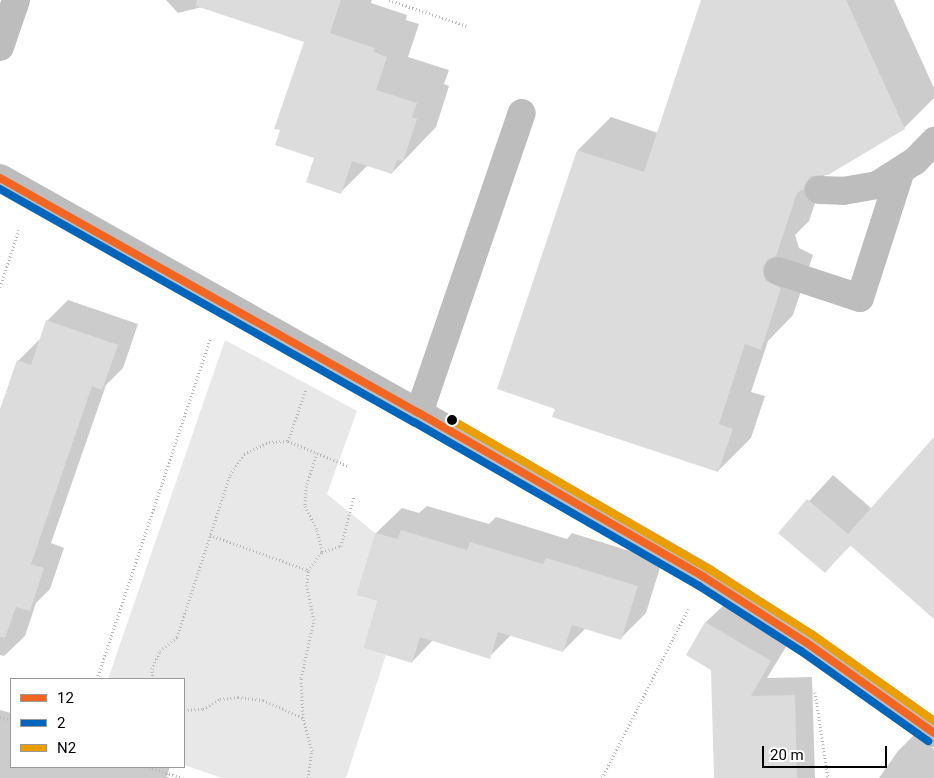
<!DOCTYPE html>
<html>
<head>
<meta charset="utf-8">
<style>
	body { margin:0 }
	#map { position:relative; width:934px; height:778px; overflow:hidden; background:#fff; font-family:Roboto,sans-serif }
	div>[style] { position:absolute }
	.green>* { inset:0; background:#e8e8e8 }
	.shadow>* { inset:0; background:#0003 }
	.building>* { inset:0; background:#dcdcdc }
	.path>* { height:3px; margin-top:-1.5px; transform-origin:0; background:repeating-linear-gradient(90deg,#b8b8b8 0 1px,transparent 0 3.5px) }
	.minor>* { height:28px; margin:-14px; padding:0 14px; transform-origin:14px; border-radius:14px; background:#bdbdbd }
	.bus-1>* { height:8px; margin:-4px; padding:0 4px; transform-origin:4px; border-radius:4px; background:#f26522 }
	.bus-2>* { height:8px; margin:-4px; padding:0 4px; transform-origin:4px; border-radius:4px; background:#0065bd }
	.bus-3>* { height:8px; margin:-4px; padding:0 4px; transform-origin:4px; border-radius:4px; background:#eb9e00 }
	.dots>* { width:14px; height:14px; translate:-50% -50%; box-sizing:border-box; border:2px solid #fff; border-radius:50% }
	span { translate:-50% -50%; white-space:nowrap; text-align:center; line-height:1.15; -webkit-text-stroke:4.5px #fff; paint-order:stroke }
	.legend { position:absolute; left:10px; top:678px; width:175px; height:90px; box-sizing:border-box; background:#fff; border:1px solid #999; margin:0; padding:6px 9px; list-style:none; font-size:15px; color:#000 }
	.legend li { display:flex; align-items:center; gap:10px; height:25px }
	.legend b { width:25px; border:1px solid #999 }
	.scale { position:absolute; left:762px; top:746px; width:125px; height:22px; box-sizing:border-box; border:2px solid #000; border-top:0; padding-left:6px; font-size:15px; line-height:18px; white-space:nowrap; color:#000; -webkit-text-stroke:4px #fff; paint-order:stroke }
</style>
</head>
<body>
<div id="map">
	<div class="green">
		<div style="clip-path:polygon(225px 340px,357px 411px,327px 494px,375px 533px,356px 595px,377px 601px,363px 648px,386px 655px,346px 778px,222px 778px,184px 765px,184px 679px,108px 679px)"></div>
	</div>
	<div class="shadow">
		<div style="clip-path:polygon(166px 0,372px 0,371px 3px,407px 15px,406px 20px,419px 24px,408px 57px,449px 70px,444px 84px,449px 86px,436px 127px,392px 173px,368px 165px,341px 192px,316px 157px,306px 41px,202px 7px,178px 13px)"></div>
		<div style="clip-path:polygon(702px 0,894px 0,934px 88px,934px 98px,904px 128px,825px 174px,809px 221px,795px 235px,799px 248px,813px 255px,793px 315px,768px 341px,751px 392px,765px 396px,751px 438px,718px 471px,557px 408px,498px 388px,578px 150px,611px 117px,658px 133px)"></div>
		<div style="clip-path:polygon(68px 300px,138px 324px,123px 368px,106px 385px,51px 543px,64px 548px,50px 589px,36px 603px,25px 636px,4px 656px,0 655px,0 413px,18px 361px,39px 340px,41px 341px,47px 321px)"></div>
		<div style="clip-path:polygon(934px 439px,934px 608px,851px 545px,825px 571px,780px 533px,833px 475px,872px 509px)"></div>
		<div style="clip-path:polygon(427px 506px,489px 524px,496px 517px,567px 539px,572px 533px,662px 561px,646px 613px,621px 638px,586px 628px,563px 651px,511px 635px,489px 657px,433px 640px,412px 662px,379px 601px,376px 533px,402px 508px,419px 513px)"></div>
		<div style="clip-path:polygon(725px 604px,789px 642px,767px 678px,812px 677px,815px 778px,715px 778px,712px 669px,688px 654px,706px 622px)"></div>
		<div style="clip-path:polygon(0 710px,11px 713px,11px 767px,170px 767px,166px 778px,0 778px)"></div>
		<div style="clip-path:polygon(914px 735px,934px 749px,934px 778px,879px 778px,898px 751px)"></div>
	</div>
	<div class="building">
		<div style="clip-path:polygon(197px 0,341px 0,330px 33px,375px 48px,374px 52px,387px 57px,376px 90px,417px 103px,412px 117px,417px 119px,403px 161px,397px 160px,392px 174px,352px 161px,341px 194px,306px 182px,314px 158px,275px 145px,280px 130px,274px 129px,304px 42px,196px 6px)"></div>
		<div style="clip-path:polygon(701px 0,846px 0,905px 129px,828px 175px,811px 176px,806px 182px,803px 189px,797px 193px,776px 256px,768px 259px,763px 267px,763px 274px,766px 281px,781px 288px,761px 350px,745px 344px,719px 424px,733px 429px,718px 472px,552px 417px,555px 409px,497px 389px,577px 150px,644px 172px)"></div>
		<div style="clip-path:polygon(46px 320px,118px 345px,102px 390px,92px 386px,31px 564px,44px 568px,30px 611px,16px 607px,5px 638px,0 637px,0 409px,17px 360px,31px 365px)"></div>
		<div style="clip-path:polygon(934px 437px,934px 619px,850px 545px,825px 573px,778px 533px,807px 499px,848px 534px)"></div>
		<div style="clip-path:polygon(401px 530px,467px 550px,470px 542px,543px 564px,546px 558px,638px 586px,621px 640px,572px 625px,563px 652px,498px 632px,490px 659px,420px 637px,412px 663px,363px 648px,377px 601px,356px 595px,375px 533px,398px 539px)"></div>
		<div style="clip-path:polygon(705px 622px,771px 661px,751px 696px,795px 695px,797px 778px,714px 778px,711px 670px,686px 655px)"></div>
	</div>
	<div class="path">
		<div style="left:389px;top:0;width:82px;rotate:18.4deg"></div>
		<div style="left:0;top:287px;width:60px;rotate:-71.6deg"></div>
		<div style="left:288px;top:441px;width:55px;rotate:-70.9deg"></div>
		<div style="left:317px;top:453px;width:35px;rotate:108deg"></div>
		<div style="left:306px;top:486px;width:20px;rotate:93deg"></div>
		<div style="left:305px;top:506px;width:27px;rotate:63deg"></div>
		<div style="left:317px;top:530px;width:23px;rotate:77deg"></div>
		<div style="left:210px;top:535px;width:104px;rotate:19.7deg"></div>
		<div style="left:97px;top:679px;width:360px;rotate:-71.6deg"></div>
		<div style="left:153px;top:679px;width:10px;rotate:-96deg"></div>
		<div style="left:152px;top:669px;width:20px;rotate:-66deg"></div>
		<div style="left:160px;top:651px;width:22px;rotate:-39deg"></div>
		<div style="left:177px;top:637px;width:170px;rotate:-71.9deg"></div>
		<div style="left:230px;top:475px;width:25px;rotate:-56deg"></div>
		<div style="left:244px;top:454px;width:28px;rotate:-26deg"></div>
		<div style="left:269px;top:442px;width:19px;rotate:-3deg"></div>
		<div style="left:288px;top:441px;width:65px;rotate:22.6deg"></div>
		<div style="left:815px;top:692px;width:87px;rotate:81.4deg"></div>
		<div style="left:184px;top:710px;width:19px;rotate:-3deg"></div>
		<div style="left:203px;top:709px;width:20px;rotate:-30deg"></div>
		<div style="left:220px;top:699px;width:18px;rotate:-6deg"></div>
		<div style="left:238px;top:697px;width:25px;rotate:7deg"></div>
		<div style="left:263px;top:700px;width:44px;rotate:24.2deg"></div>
		<div style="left:0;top:717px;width:11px;rotate:15deg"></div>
		<div style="left:149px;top:767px;width:36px;rotate:18deg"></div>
		<div style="left:167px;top:778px;width:5px;rotate:-90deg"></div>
		<div style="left:308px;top:778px;width:27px;rotate:-82deg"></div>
		<div style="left:312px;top:751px;width:34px;rotate:-105deg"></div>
		<div style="left:303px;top:718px;width:40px;rotate:-92.9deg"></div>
		<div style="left:301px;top:678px;width:59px;rotate:-77.4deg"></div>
		<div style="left:314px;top:620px;width:35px;rotate:-102deg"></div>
		<div style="left:307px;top:586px;width:16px;rotate:-86deg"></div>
		<div style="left:308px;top:570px;width:23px;rotate:-52deg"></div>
		<div style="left:322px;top:552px;width:20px;rotate:-18deg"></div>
		<div style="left:341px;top:546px;width:52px;rotate:-75.4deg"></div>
		<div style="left:602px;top:778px;width:190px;rotate:-63deg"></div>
	</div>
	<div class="minor">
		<div style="left:0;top:47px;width:50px;rotate:-71.2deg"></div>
		<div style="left:0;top:178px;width:480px;rotate:29.3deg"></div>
		<div style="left:419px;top:413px;width:329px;rotate:29.9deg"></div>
		<div style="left:704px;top:577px;width:122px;rotate:32.7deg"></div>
		<div style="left:807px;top:643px;width:156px;rotate:35.3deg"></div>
		<div style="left:819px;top:190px;width:24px;rotate:2deg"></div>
		<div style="left:843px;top:191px;width:35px;rotate:-10deg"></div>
		<div style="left:877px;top:185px;width:45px;rotate:-32.3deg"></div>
		<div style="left:915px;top:161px;width:28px;rotate:-46deg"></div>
		<div style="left:778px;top:271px;width:86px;rotate:18.2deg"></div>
		<div style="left:860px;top:298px;width:134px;rotate:-72.2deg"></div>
		<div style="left:419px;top:413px;width:317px;rotate:-71.1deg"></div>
	</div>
	<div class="bus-1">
		<div style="left:0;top:178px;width:480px;rotate:29.3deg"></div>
		<div style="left:419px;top:413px;width:329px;rotate:29.9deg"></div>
		<div style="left:704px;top:577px;width:122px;rotate:32.7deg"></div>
		<div style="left:807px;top:643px;width:156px;rotate:35.3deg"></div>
	</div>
	<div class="bus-2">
		<div style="left:0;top:189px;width:475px;rotate:29.4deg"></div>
		<div style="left:414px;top:422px;width:329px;rotate:29.9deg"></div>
		<div style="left:699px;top:586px;width:121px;rotate:32.5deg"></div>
		<div style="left:801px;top:651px;width:156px;rotate:35.3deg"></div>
	</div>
	<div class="bus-3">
		<div style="left:452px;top:420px;width:297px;rotate:30.1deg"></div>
		<div style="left:709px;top:569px;width:123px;rotate:32.4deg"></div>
		<div style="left:813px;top:635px;width:148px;rotate:35.4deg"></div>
	</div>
	<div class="dots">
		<div style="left:452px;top:420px;background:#000"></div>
	</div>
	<ul class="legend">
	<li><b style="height:6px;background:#f26522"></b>12</li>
	<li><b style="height:6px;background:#0065bd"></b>2</li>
	<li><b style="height:6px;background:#eb9e00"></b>N2</li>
	</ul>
	<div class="scale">20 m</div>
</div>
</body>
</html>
